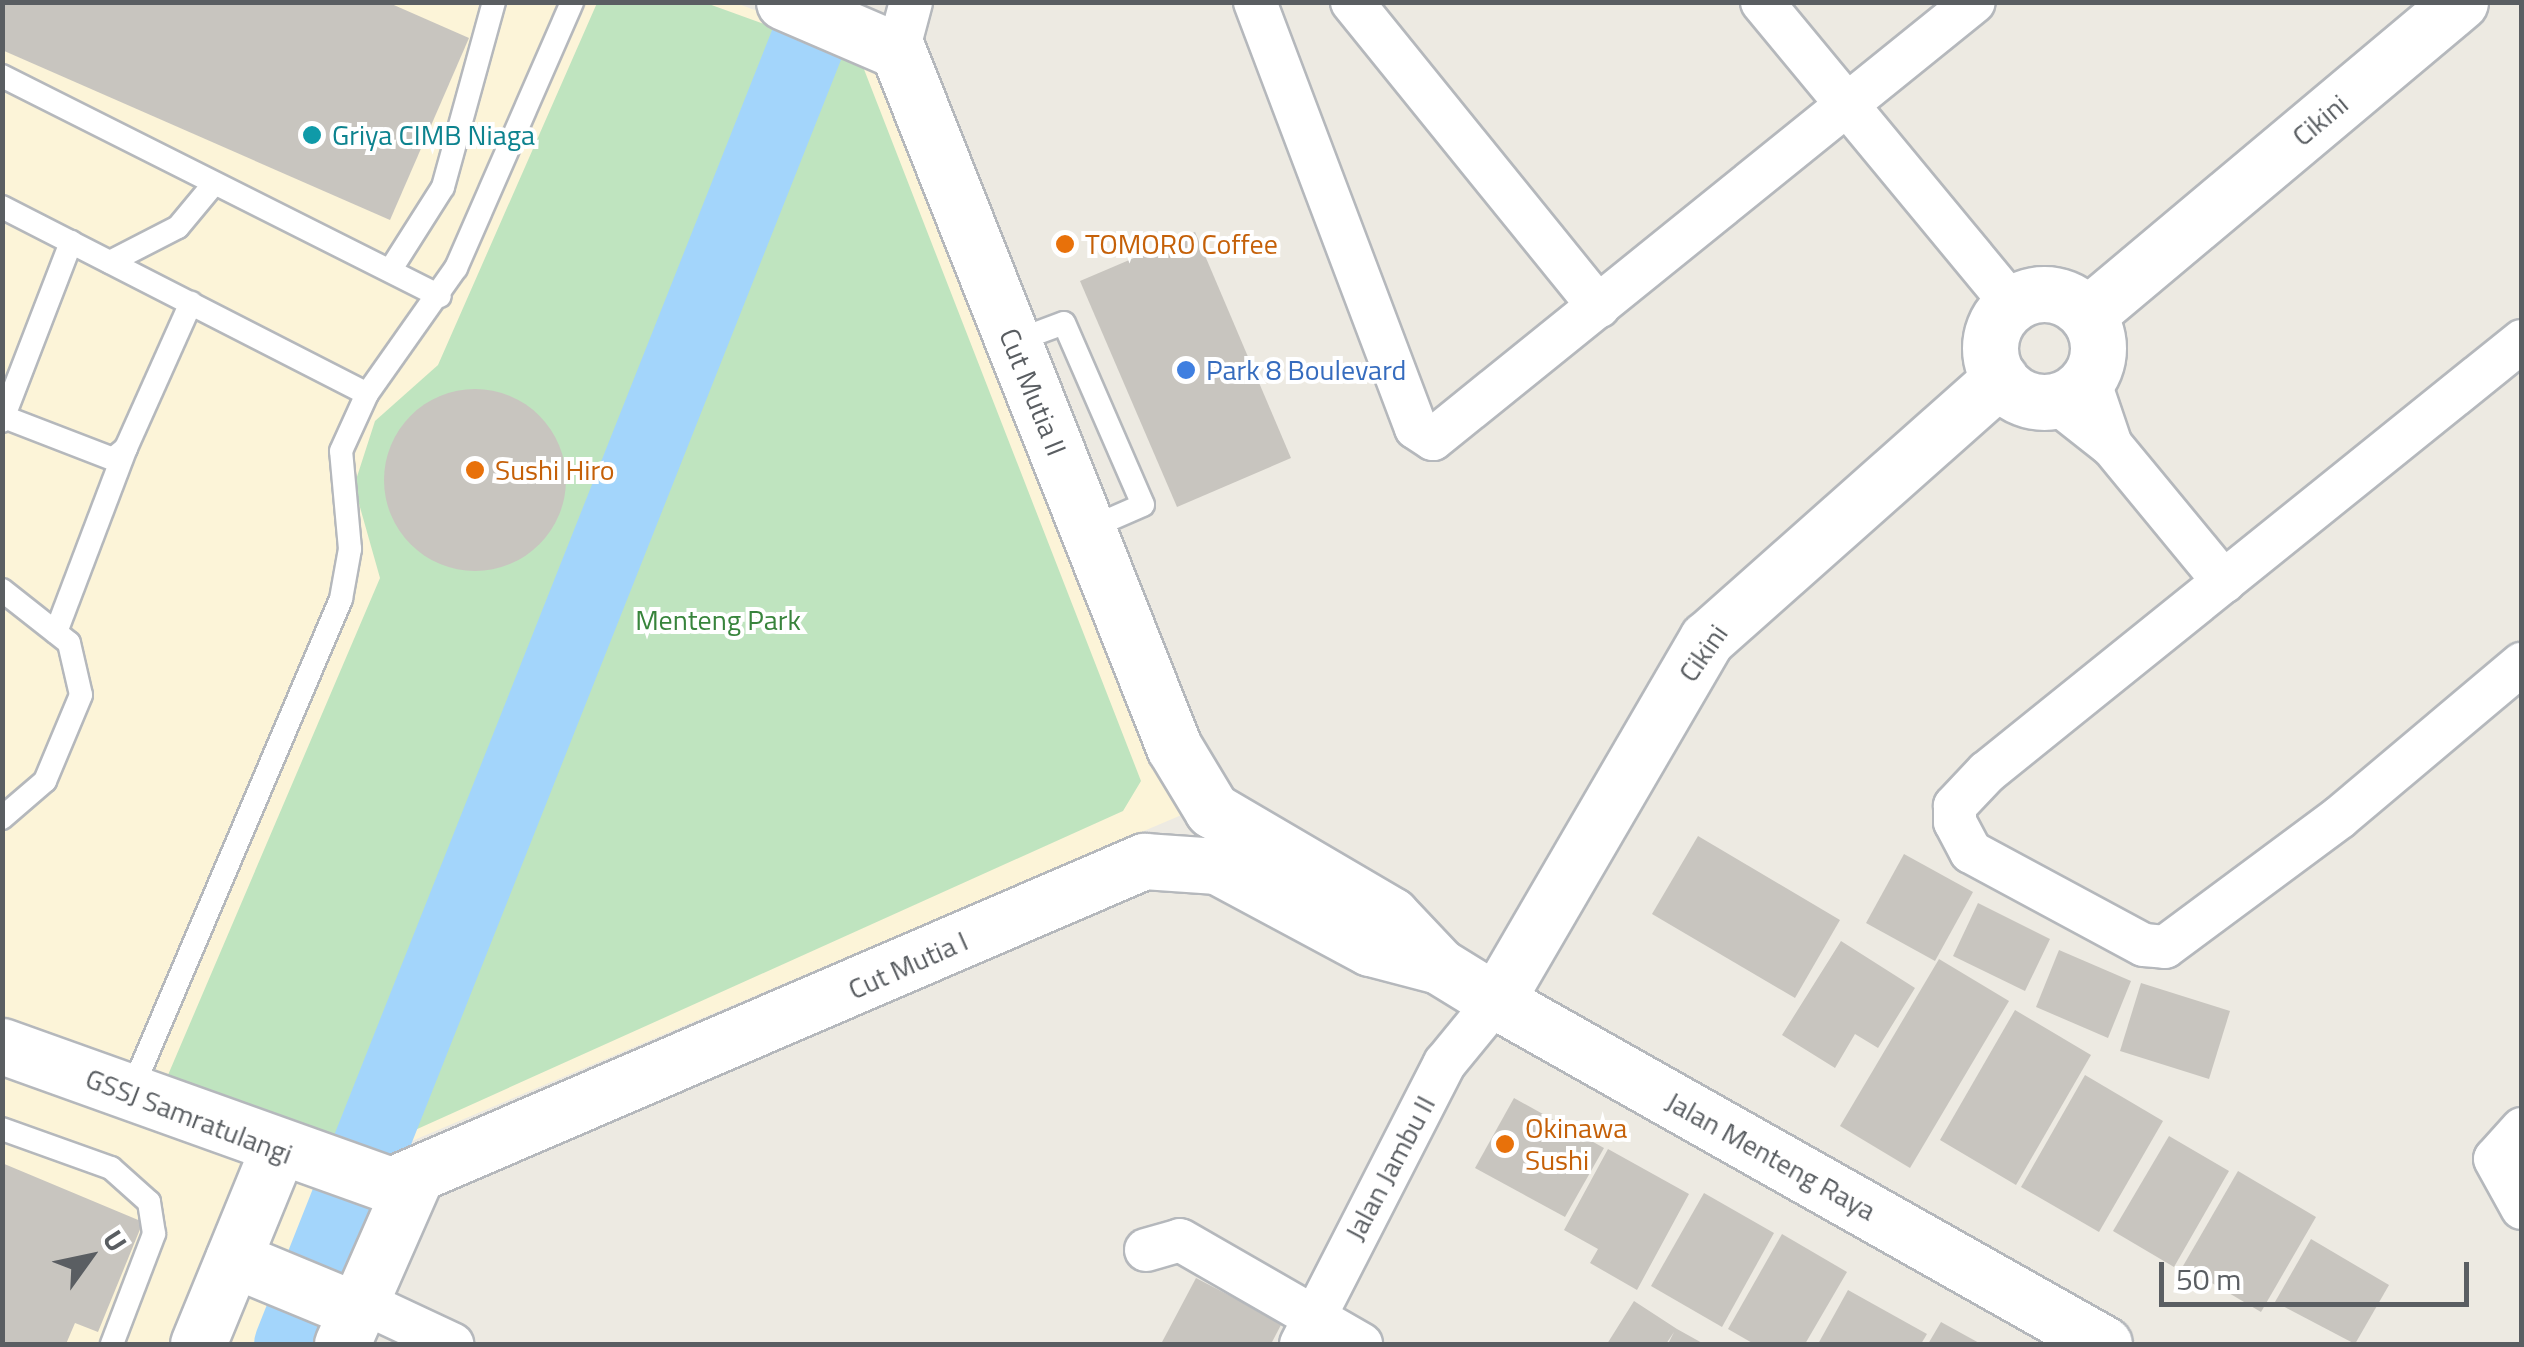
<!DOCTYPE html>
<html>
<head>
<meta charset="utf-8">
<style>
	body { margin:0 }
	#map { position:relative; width:2524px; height:1347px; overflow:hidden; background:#edeae2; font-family:"Titillium Web",sans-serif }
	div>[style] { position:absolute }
	.commercial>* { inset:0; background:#fcf4d8 }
	.green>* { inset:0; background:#bfe4bf }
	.river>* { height:75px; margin:-37.5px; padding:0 37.5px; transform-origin:37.5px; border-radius:37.5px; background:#a3d5fb }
	.building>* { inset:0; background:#c8c5bf }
	.round { border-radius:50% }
	.roads { filter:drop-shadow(2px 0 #b5b8bc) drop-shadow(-2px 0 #b5b8bc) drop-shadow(0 2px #b5b8bc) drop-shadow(0 -2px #b5b8bc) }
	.lane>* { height:22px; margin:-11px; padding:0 11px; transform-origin:11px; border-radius:11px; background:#fff }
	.street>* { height:42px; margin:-21px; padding:0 21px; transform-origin:21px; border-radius:21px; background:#fff }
	.secondary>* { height:55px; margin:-27.5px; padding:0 27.5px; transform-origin:27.5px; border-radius:27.5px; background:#fff }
	.secondary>.ring { margin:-27.5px; padding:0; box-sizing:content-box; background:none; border:55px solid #fff; border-radius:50% }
	.dots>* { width:28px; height:28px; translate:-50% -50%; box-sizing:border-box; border:5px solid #fff; border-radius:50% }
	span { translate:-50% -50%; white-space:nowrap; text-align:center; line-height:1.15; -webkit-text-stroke:8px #fff; paint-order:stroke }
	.street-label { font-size:28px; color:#5a5e62 }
	.culture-label { font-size:28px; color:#0d838f }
	.left { translate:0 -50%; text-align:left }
	.food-label { font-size:28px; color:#c56008 }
	.shop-label { font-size:28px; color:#366cbe }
	.park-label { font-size:28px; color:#38843c }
	.frame { position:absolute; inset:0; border:5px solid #5a5e62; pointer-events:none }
	.north { position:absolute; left:40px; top:1207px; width:100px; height:100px; -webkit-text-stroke:8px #fff; paint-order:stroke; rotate:57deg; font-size:28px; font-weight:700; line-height:40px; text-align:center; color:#5a5e62 }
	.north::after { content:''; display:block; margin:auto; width:35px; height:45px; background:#5a5e62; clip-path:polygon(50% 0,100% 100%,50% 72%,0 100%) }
	.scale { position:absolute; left:2159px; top:1262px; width:310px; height:45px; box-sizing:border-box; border:5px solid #5a5e62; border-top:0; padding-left:12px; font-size:30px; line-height:35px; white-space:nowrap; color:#5a5e62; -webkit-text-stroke:8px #fff; paint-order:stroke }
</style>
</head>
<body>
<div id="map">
	<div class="commercial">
		<div style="clip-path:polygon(3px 3px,736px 3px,869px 53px,1191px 811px,353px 1166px,270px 1344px,3px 1344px)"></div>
	</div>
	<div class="green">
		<div style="clip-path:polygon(597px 3px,706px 3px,860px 59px,1141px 781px,1123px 811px,364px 1153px,165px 1082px,380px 578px,354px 486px,375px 421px,438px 365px)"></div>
	</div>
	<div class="river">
		<div style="left:291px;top:1344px;width:1444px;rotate:-68.38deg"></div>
	</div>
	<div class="building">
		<div style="clip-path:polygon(2px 2px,387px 2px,469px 38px,390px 220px,2px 50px)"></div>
		<div style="clip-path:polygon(1195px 232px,1291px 458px,1177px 507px,1080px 281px)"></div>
		<div class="round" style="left:384px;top:389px;width:182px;height:182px"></div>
		<div style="clip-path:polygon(1698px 836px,1840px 920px,1795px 998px,1652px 914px)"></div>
		<div style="clip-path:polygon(1904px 854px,1973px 892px,1935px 961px,1866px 923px)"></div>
		<div style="clip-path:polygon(1978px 903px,2050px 939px,2025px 991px,1953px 956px)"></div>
		<div style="clip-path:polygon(1841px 941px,1915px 988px,1878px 1048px,1855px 1034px,1835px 1068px,1782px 1035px)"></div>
		<div style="clip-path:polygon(2059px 950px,2131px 981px,2108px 1038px,2036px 1007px)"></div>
		<div style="clip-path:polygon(1939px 959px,2009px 1001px,1910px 1168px,1840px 1126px)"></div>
		<div style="clip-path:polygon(2141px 983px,2230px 1011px,2209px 1079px,2120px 1051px)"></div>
		<div style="clip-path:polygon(2015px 1010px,2091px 1055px,2016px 1185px,1940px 1140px)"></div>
		<div style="clip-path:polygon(2085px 1075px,2163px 1121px,2099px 1232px,2021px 1187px)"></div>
		<div style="clip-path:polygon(1514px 1098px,1604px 1148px,1565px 1217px,1475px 1168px)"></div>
		<div style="clip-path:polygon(2169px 1136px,2229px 1171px,2174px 1267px,2113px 1231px)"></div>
		<div style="clip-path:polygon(1608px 1149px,1689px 1194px,1637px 1290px,1590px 1263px,1598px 1249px,1564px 1230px)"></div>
		<div style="clip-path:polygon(2px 1163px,143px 1222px,98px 1332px,75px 1323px,66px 1344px,2px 1344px)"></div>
		<div style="clip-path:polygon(2238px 1171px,2316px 1217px,2261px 1312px,2183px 1266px)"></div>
		<div style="clip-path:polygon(1704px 1193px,1774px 1233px,1722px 1327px,1651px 1286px)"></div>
		<div style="clip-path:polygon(1782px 1234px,1847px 1272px,1805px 1344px,1754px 1344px,1728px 1329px)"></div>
		<div style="clip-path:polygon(2311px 1239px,2389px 1285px,2355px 1344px,2275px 1302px)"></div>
		<div style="clip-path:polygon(1196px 1278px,1282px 1323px,1271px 1344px,1161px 1344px)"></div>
		<div style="clip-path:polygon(1848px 1290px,1927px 1334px,1921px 1344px,1818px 1344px)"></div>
		<div style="clip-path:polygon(1634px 1301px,1677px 1329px,1704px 1344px,1668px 1344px,1674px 1332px,1666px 1344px,1607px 1344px)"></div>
		<div style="clip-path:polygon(1941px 1322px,1981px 1344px,1928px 1344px)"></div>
	</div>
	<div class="roads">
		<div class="lane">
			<div style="left:2px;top:76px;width:490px;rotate:26.7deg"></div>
			<div style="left:2px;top:207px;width:410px;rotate:27.1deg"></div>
			<div style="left:110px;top:262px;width:76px;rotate:-27.2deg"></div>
			<div style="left:178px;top:227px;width:53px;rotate:-50.3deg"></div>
			<div style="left:391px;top:269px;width:97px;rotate:-57.6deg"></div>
			<div style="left:443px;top:187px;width:192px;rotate:-74.6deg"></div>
			<div style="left:1013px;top:342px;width:54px;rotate:-20.4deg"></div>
			<div style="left:1064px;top:323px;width:198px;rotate:66.5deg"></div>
			<div style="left:1143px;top:505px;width:60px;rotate:156.4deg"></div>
			<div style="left:4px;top:417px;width:117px;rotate:21.1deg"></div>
			<div style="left:113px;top:459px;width:17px;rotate:-40deg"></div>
			<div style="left:126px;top:448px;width:159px;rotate:-65.9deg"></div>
			<div style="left:2px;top:421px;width:192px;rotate:-68.9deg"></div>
			<div style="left:2px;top:590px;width:85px;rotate:38.3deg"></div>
			<div style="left:69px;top:643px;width:53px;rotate:77deg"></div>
			<div style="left:81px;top:695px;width:93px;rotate:112.7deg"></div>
			<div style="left:45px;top:781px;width:57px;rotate:139.3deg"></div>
			<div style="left:56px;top:632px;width:197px;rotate:-69.2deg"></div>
			<div style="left:130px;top:1094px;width:538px;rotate:-66.91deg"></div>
			<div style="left:341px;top:599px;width:51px;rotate:-79.8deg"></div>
			<div style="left:350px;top:549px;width:98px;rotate:-95.2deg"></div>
			<div style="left:341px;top:451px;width:63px;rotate:-65.5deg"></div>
			<div style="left:367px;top:394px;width:154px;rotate:-54.8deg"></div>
			<div style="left:456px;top:268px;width:290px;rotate:-66.4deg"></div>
			<div style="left:2px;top:1129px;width:116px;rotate:19.7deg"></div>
			<div style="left:111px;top:1168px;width:51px;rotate:41.8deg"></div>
			<div style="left:149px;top:1202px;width:32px;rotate:81deg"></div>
			<div style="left:154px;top:1234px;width:118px;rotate:110.9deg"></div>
		</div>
		<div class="street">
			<div style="left:1255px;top:2px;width:455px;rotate:69.3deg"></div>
			<div style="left:1416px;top:428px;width:20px;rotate:33deg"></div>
			<div style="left:1433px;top:439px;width:695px;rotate:-38.93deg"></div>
			<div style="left:1352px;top:2px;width:392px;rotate:51deg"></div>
			<div style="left:1762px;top:2px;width:392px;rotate:50.4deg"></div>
			<div style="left:898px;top:51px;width:51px;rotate:-75.1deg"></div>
			<div style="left:2522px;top:341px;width:687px;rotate:141.14deg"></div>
			<div style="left:1987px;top:772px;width:47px;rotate:133.3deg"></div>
			<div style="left:1955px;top:806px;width:16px;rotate:90deg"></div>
			<div style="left:1955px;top:822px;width:34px;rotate:62deg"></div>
			<div style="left:1971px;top:852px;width:196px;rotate:28.3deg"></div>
			<div style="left:2144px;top:945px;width:21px;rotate:5deg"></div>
			<div style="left:2165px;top:947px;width:218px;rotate:-36.6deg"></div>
			<div style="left:2340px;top:817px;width:238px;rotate:-40.1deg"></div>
			<div style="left:2089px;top:380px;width:69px;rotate:71.3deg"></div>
			<div style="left:2056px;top:402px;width:71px;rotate:38.2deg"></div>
			<div style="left:2112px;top:446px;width:176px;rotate:50.5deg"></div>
			<div style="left:2522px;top:1129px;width:40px;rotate:132deg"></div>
			<div style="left:2495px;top:1159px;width:56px;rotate:61.1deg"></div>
			<div style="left:1146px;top:1250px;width:35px;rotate:-16deg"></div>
			<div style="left:1180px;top:1240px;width:209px;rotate:29.9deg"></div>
			<div style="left:360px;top:1301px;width:102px;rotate:25.1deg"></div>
			<div style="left:1301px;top:1344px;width:316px;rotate:-62.9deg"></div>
			<div style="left:1445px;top:1063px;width:80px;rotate:-50.6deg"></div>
		</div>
		<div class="secondary">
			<div style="left:784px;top:2px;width:124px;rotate:23.3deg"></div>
			<div style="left:898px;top:51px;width:749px;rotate:68.37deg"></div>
			<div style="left:1174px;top:747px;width:74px;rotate:58.9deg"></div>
			<div style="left:1212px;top:810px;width:208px;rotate:30.4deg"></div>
			<div style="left:1391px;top:915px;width:70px;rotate:46.7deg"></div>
			<div style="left:1439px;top:966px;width:67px;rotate:31.6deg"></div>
			<div style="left:1496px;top:1001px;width:698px;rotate:29.43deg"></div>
			<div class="ring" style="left:1990px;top:294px;width:53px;height:53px"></div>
			<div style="left:2087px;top:315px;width:487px;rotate:-40deg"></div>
			<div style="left:1496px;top:1001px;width:419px;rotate:-59.8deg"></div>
			<div style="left:1707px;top:639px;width:392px;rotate:-41.6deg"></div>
			<div style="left:2px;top:1046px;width:413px;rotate:19.7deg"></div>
			<div style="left:391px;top:1185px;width:820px;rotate:-23.28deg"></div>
			<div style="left:1144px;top:861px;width:73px;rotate:3.9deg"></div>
			<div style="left:1217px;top:866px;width:174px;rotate:28.2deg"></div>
			<div style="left:1370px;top:948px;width:71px;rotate:14.6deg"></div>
			<div style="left:233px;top:1259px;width:133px;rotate:22.5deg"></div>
			<div style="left:198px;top:1344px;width:209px;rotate:-67.7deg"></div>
			<div style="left:342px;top:1344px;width:177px;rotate:-66.3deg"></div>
		</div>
	</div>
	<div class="dots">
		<div style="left:312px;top:135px;background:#0f9aa8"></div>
		<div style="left:1065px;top:244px;background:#e8710a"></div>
		<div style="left:1186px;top:370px;background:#3f7fe0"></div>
		<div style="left:475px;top:470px;background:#e8710a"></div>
		<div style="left:1505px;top:1144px;background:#e8710a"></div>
	</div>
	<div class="street-label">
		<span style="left:2320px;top:120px;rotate:-40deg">Cikini</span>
		<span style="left:1033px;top:392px;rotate:68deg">Cut Mutia II</span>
		<span style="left:1703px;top:653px;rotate:-55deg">Cikini</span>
		<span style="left:908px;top:965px;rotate:-24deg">Cut Mutia I</span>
		<span style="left:189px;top:1116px;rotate:21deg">GSSJ Samratulangi</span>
		<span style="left:1771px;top:1156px;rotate:29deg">Jalan Menteng Raya</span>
		<span style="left:1390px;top:1168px;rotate:-62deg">Jalan Jambu II</span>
	</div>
	<div class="culture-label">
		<span class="left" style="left:332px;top:135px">Griya CIMB Niaga</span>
	</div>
	<div class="food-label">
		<span class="left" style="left:1085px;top:244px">TOMORO Coffee</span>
		<span class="left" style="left:495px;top:470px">Sushi Hiro</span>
		<span class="left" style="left:1525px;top:1144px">Okinawa<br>Sushi</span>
	</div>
	<div class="shop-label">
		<span class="left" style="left:1206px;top:370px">Park 8 Boulevard</span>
	</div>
	<div class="park-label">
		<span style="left:718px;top:620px">Menteng Park</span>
	</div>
	<div class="frame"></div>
	<div class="north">U</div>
	<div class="scale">50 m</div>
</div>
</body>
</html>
